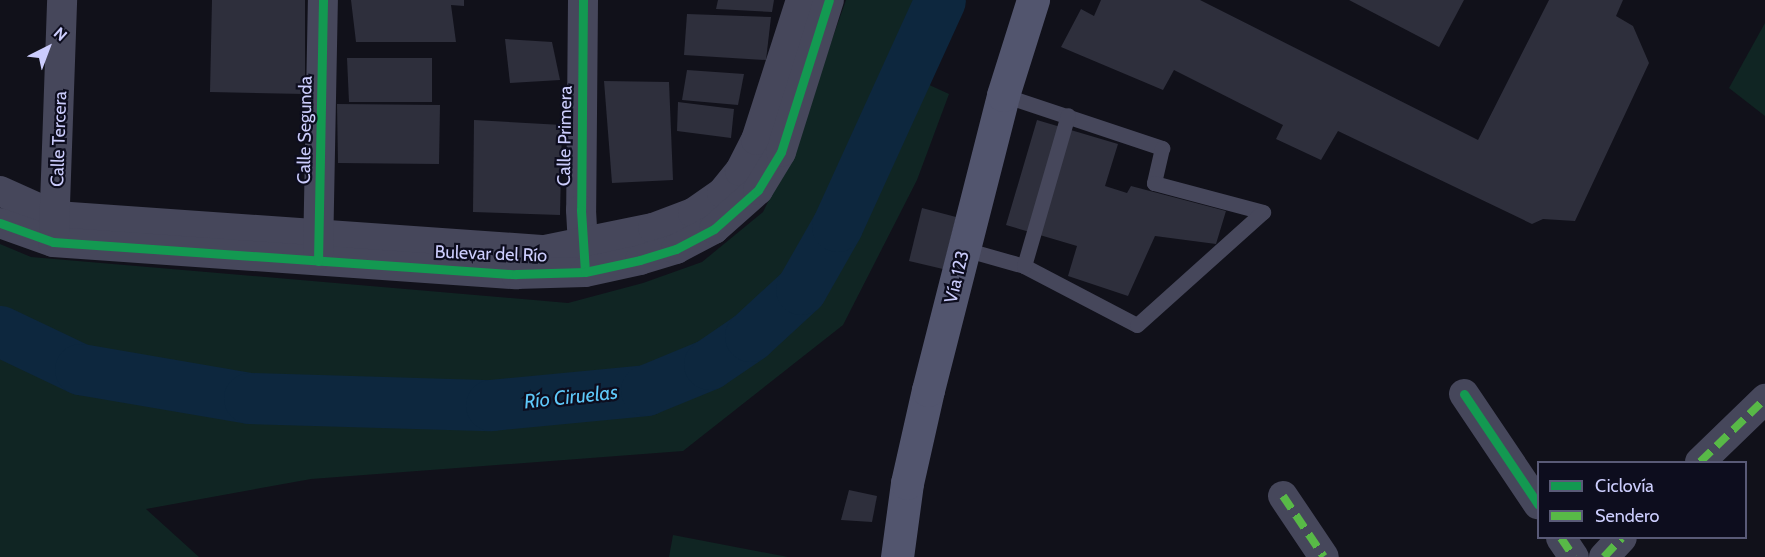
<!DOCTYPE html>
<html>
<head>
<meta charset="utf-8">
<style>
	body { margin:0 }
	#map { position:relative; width:1765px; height:557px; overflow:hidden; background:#11111a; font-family:Cabin,sans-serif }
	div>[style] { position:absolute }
	.green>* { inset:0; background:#102523 }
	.river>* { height:51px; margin:-25.5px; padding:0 25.5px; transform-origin:25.5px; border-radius:25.5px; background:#0d273e }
	.building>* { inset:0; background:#2e2f3c }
	.service>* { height:15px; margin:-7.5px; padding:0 7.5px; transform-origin:7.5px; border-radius:7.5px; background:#46475b }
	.minor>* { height:30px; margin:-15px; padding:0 15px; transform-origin:15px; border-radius:15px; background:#46475b }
	.secondary>* { height:33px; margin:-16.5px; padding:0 16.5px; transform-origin:16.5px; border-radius:16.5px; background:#52556e }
	.quiet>* { height:8px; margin-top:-4px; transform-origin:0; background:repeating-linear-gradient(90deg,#58b947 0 15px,transparent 0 23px) }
	.cycleway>* { height:9px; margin:-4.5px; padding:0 4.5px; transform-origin:4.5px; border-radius:4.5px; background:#139951 }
	span { translate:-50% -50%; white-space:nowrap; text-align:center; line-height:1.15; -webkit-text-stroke:4.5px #0d0d1e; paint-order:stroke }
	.street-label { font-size:18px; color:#cccdfd }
	.water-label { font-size:20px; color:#5ec8f9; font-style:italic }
	.legend { position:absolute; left:1537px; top:461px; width:210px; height:78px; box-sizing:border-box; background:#0d0d1e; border:2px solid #595a77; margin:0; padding:8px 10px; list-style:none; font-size:18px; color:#cccdfd }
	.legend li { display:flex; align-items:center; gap:12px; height:30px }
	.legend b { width:30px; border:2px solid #595a77 }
	.north { position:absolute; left:18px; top:18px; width:60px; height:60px; -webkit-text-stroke:4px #0d0d1e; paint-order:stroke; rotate:42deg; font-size:16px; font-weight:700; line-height:24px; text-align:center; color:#cccdfd }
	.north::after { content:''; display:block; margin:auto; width:21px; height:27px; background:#cccdfd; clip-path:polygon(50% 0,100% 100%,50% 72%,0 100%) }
</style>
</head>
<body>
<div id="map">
	<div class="green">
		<div style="clip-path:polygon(846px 0,932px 0,899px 71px,949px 94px,917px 180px,843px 325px,683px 451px,311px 479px,146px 509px,199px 557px,0 557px,0 244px,31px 257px,568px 303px,643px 283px,702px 262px,763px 212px,791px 155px)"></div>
		<div style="clip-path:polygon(1765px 23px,1765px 116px,1729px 88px)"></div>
		<div style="clip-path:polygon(673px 535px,788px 557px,669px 557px)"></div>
	</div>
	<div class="river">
		<div style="left:0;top:331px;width:89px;rotate:25.4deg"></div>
		<div style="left:80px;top:369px;width:171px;rotate:9.7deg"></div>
		<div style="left:249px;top:398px;width:242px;rotate:1.7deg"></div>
		<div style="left:491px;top:405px;width:156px;rotate:-5.5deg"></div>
		<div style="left:646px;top:390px;width:68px;rotate:-22.4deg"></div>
		<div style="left:709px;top:364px;width:50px;rotate:-34.3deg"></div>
		<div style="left:750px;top:336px;width:69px;rotate:-42.7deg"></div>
		<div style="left:801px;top:289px;width:73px;rotate:-60.3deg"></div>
		<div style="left:837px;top:226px;width:248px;rotate:-65.5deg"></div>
	</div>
	<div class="building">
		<div style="clip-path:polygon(212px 0,305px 0,305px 94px,210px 92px)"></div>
		<div style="clip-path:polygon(351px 0,464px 0,464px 6px,451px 5px,456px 42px,356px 42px)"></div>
		<div style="clip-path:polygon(718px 0,774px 0,772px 12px,716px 9px)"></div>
		<div style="clip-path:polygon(1101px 0,1200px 0,1478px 140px,1549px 0,1623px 0,1616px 16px,1633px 26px,1649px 63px,1575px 221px,1543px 219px,1532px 224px,1338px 131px,1321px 160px,1276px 139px,1283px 125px,1174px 70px,1163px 90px,1061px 47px,1081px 9px,1094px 16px)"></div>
		<div style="clip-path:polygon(1349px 0,1464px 0,1439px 47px)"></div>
		<div style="clip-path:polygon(687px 14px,771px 17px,766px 60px,684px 55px)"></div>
		<div style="clip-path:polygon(505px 39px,552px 42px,560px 80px,510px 83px)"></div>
		<div style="clip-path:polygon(347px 58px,432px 58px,432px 102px,349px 102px)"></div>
		<div style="clip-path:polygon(687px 70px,744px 74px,738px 105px,682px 100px)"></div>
		<div style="clip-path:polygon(604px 81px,669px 82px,673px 180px,612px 183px)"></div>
		<div style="clip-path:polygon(678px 102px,734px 109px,731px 138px,677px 131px)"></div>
		<div style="clip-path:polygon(337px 104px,440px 105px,439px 164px,338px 163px)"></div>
		<div style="clip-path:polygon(474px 120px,562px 125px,560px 215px,473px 212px)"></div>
		<div style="clip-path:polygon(1037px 120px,1118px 144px,1105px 186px,1127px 193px,1131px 186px,1226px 211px,1216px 244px,1155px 236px,1128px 296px,1068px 276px,1077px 246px,1006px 225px)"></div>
		<div style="clip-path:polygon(922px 208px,956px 217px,943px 269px,909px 261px)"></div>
		<div style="clip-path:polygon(849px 490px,877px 496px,872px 522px,841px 520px)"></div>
	</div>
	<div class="service">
		<div style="left:1003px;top:95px;width:168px;rotate:18.4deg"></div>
		<div style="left:1162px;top:148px;width:36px;rotate:103deg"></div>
		<div style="left:1154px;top:183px;width:113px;rotate:14.9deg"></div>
		<div style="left:964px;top:249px;width:62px;rotate:15.8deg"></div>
		<div style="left:1024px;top:266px;width:127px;rotate:27.6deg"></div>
		<div style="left:1137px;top:325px;width:169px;rotate:-41.9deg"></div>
		<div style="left:1024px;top:266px;width:157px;rotate:-73.8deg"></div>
	</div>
	<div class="minor">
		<div style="left:583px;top:0;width:210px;rotate:90.5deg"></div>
		<div style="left:581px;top:210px;width:53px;rotate:86.8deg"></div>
		<div style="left:0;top:191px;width:61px;rotate:24.1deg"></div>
		<div style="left:56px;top:216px;width:490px;rotate:4deg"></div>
		<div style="left:545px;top:250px;width:110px;rotate:-11.5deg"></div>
		<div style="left:653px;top:228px;width:43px;rotate:-20.6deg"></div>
		<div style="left:693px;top:213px;width:35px;rotate:-35deg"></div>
		<div style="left:722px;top:193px;width:28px;rotate:-51deg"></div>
		<div style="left:740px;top:171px;width:35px;rotate:-63deg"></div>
		<div style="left:756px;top:140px;width:147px;rotate:-72.2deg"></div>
		<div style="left:0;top:223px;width:56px;rotate:19.7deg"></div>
		<div style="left:53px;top:242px;width:464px;rotate:4deg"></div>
		<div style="left:516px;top:274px;width:69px;rotate:-1.7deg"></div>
		<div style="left:585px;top:272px;width:56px;rotate:-12.3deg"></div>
		<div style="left:640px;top:260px;width:38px;rotate:-17deg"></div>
		<div style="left:676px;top:249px;width:43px;rotate:-27.8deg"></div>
		<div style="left:714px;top:229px;width:59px;rotate:-41.6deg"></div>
		<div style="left:758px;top:190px;width:44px;rotate:-58.8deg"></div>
		<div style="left:781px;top:152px;width:159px;rotate:-72.5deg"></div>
		<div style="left:54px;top:233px;width:233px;rotate:-88deg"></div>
		<div style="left:318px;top:255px;width:255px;rotate:-88.9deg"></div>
		<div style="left:1464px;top:394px;width:133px;rotate:56.1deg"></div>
		<div style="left:1700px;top:462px;width:91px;rotate:-44.1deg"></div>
		<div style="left:1283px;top:496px;width:73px;rotate:56.1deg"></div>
		<div style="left:1561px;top:538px;width:23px;rotate:56deg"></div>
		<div style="left:1604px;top:557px;width:26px;rotate:-47deg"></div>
	</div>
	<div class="secondary">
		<div style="left:897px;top:557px;width:75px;rotate:-82.3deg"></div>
		<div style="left:907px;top:483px;width:95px;rotate:-77.3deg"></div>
		<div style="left:928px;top:390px;width:304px;rotate:-75.7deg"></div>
		<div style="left:1003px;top:95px;width:100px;rotate:-72.5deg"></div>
	</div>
	<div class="quiet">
		<div style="left:1700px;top:462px;width:91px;rotate:-44.1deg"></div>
		<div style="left:1283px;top:496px;width:73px;rotate:56.1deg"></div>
		<div style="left:1561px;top:538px;width:23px;rotate:56deg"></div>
		<div style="left:1604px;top:557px;width:26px;rotate:-47deg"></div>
	</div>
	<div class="cycleway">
		<div style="left:583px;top:0;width:210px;rotate:90.5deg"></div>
		<div style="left:581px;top:210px;width:62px;rotate:86.3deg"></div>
		<div style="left:0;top:223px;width:56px;rotate:19.7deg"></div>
		<div style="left:53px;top:242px;width:464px;rotate:4deg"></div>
		<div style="left:516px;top:274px;width:69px;rotate:-1.7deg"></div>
		<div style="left:585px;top:272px;width:56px;rotate:-12.3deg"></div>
		<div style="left:640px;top:260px;width:38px;rotate:-17deg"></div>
		<div style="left:676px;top:249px;width:43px;rotate:-27.8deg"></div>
		<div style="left:714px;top:229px;width:59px;rotate:-41.6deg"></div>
		<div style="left:758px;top:190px;width:44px;rotate:-58.8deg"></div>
		<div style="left:781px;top:152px;width:159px;rotate:-72.5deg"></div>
		<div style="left:318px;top:261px;width:261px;rotate:-88.9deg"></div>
		<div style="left:1464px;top:394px;width:133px;rotate:56.1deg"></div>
	</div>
	<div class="street-label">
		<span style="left:305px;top:130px;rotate:-89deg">Calle Segunda</span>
		<span style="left:565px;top:136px;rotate:-89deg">Calle Primera</span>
		<span style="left:59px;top:139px;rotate:-88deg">Calle Tercera</span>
		<span style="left:491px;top:254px;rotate:2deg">Bulevar del Río</span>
		<span style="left:957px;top:277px;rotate:-76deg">Vía 123</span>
	</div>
	<div class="water-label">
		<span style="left:571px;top:397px;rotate:-6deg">Río Ciruelas</span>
	</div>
	<ul class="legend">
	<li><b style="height:8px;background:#139951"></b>Ciclovía</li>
	<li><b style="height:8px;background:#58b947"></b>Sendero</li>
	</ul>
	<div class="north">N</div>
</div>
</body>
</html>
